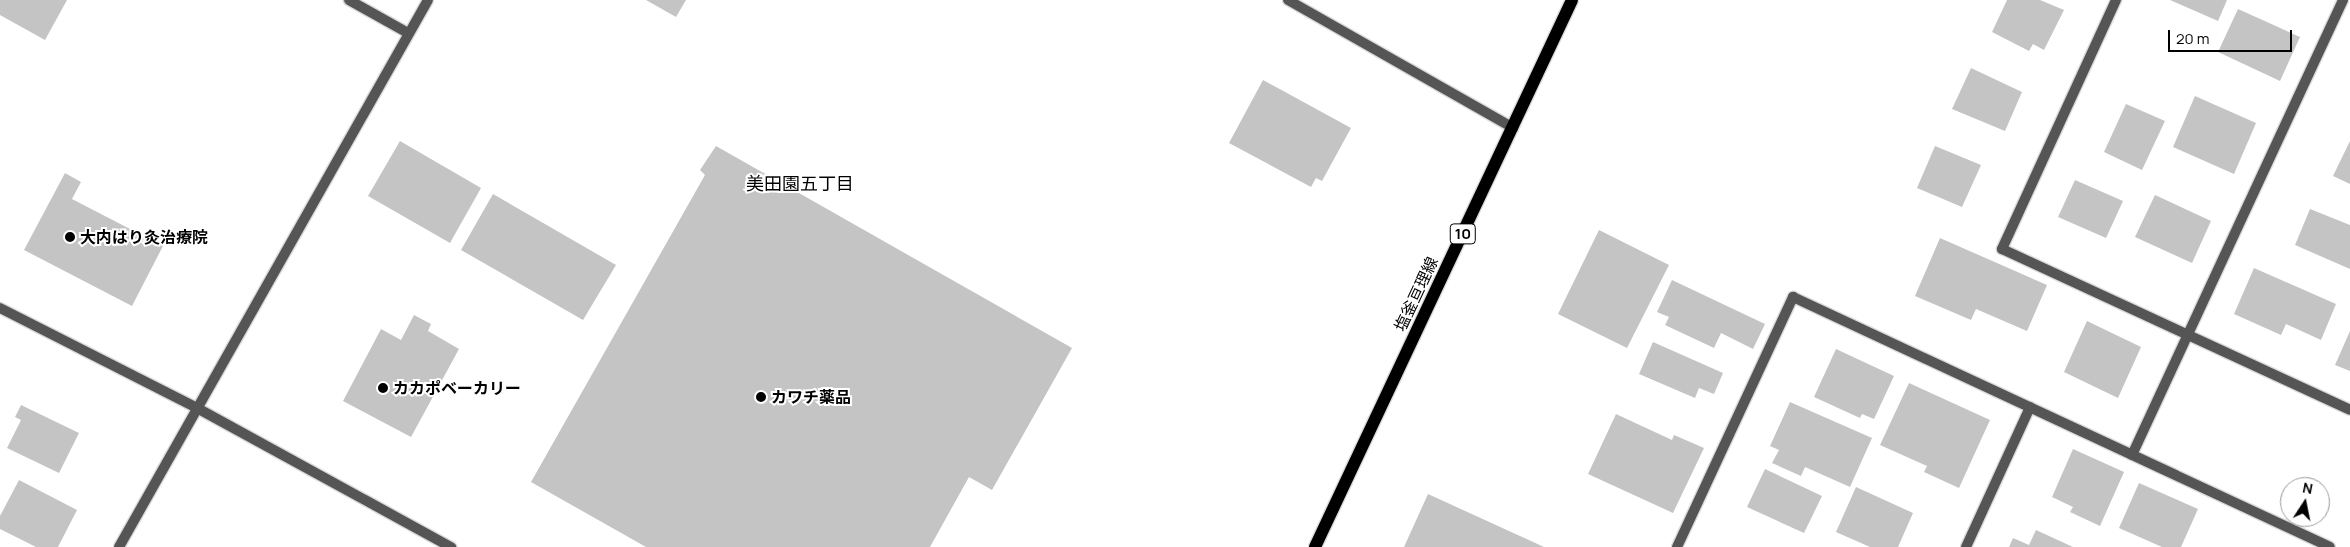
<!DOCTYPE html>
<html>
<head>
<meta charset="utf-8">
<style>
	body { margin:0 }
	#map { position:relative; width:2350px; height:547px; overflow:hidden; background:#fff; font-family:Manrope,"Noto Sans JP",sans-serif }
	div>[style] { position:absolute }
	.building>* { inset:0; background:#c4c4c4 }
	.roads { filter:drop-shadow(1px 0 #dbdbdb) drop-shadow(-1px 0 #dbdbdb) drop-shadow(0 1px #dbdbdb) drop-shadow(0 -1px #dbdbdb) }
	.minor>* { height:10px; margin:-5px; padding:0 5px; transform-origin:5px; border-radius:5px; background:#555 }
	.tertiary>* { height:10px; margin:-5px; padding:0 5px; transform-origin:5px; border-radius:5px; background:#555 }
	.primary>* { height:12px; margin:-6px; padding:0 6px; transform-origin:6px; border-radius:6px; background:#000 }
	.dots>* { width:14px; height:14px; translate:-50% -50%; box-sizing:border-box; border:2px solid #fff; border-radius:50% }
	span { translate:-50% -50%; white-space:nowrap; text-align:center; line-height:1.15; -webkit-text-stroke:4px #fff; paint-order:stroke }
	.shield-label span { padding:1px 4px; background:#fff; border:1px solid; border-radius:4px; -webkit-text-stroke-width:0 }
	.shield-label { font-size:15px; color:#000; font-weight:700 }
	.poi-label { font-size:16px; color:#000; font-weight:700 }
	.left { translate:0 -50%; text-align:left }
	.street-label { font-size:16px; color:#000 }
	.neighbourhood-label { font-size:18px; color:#000 }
	.north { position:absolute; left:2280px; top:477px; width:50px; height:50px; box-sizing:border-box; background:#fff; border:1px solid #999; border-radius:50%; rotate:11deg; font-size:14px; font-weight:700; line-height:20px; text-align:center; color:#000 }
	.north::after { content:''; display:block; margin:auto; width:18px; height:22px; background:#000; clip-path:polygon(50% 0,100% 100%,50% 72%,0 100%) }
	.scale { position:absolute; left:2168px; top:30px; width:124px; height:22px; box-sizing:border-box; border:2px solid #000; border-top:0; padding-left:6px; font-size:15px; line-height:18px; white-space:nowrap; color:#000; -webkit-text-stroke:4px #fff; paint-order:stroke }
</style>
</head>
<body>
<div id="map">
	<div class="building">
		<div style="clip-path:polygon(0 0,67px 0,45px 40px,0 15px)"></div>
		<div style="clip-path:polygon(646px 0,686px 0,676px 17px)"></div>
		<div style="clip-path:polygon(2007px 0,2040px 0,2064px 10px,2044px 50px,2033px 44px,2029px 51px,1992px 32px)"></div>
		<div style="clip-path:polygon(2170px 0,2227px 0,2218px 21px)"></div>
		<div style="clip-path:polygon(2238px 9px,2300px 37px,2280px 81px,2218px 52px)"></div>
		<div style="clip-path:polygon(1971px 68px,2022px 92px,2005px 131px,1952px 109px)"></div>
		<div style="clip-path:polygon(1263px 80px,1351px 128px,1322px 181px,1316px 178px,1311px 187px,1229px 143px)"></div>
		<div style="clip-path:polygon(2195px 96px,2256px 123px,2234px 174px,2173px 147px)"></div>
		<div style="clip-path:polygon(2126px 104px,2165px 121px,2142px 170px,2104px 152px)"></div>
		<div style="clip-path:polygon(400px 141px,481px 188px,450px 243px,368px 196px)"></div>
		<div style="clip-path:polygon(2350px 141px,2350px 184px,2333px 176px)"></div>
		<div style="clip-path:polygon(716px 146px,1072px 348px,992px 490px,969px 477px,930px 547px,646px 547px,531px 482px,705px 175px,700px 170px)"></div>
		<div style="clip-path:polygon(1935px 146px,1981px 165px,1962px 207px,1917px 188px)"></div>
		<div style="clip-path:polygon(65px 173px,81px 182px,72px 199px,163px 246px,132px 306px,24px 250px)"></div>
		<div style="clip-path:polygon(2075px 180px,2123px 201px,2106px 238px,2058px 217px)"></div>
		<div style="clip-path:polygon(493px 194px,616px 265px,583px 320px,461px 250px)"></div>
		<div style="clip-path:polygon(2155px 195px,2211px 221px,2192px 263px,2135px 237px)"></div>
		<div style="clip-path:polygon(2310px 209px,2350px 225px,2350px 269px,2295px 245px)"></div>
		<div style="clip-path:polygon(1599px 230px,1669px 265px,1627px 348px,1558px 314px)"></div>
		<div style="clip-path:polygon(1940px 238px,2047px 285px,2027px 331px,1976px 309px,1971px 320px,1915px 296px)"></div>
		<div style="clip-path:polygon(2254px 268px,2336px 304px,2321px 340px,2286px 324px,2281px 335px,2234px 314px)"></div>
		<div style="clip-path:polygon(1672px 280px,1765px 324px,1753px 349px,1721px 333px,1714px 348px,1665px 325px,1669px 317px,1657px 312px)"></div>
		<div style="clip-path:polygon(414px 315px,431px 324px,428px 331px,459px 349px,411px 437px,343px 401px,381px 329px,401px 340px)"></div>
		<div style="clip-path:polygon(2087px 321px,2141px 347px,2118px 398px,2064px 372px)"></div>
		<div style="clip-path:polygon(2350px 331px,2350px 371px,2335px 365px)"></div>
		<div style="clip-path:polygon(1653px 342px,1723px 373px,1714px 394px,1699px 388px,1695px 398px,1639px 374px)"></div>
		<div style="clip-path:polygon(1836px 349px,1894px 376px,1874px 419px,1862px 414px,1860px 418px,1814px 397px)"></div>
		<div style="clip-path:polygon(1909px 383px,1990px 420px,1959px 488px,1924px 472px,1927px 466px,1880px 445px)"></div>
		<div style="clip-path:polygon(1790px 402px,1872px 438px,1850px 487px,1805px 467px,1801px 476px,1772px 463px,1779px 450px,1770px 446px)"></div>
		<div style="clip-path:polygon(21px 405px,79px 433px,59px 473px,7px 448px,21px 420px,15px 417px)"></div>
		<div style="clip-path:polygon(1616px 414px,1672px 440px,1674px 435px,1704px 448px,1673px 513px,1588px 474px)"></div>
		<div style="clip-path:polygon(2073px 449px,2124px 472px,2100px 526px,2070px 512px,2073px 507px,2052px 497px)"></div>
		<div style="clip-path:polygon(1765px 469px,1822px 496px,1804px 533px,1747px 507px)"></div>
		<div style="clip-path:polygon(19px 480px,77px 510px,58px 547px,36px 547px,0 529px,0 516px)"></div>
		<div style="clip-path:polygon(2139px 483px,2198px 509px,2181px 547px,2162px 547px,2119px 528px)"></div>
		<div style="clip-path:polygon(1856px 487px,1913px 513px,1898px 547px,1870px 547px,1836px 532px)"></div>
		<div style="clip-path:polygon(1428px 494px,1544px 547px,1404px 547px)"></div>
		<div style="clip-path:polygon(2036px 530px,2073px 547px,2009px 547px,2013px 538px,2029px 545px)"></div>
	</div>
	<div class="roads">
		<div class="minor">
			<div style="left:2116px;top:0;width:274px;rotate:114.6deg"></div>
			<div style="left:2002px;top:249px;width:383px;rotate:24.8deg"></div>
			<div style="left:2132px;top:455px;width:502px;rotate:-65.12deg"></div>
			<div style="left:1677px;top:547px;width:276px;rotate:-65.1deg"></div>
			<div style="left:1793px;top:297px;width:592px;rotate:24.96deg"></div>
			<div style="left:1966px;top:547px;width:154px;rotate:-65.4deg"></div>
		</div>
		<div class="tertiary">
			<div style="left:349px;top:0;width:68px;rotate:29.2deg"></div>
			<div style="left:1288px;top:0;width:259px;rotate:29.6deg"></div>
			<div style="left:0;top:308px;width:221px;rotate:26.9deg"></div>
			<div style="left:197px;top:408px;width:290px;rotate:28.7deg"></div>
			<div style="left:119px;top:547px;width:628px;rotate:-60.54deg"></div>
		</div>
		<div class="primary">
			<div style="left:1315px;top:547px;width:604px;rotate:-64.83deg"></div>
		</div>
	</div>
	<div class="dots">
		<div style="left:70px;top:237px;background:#000"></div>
		<div style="left:383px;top:388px;background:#000"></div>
		<div style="left:761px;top:397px;background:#000"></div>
	</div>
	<div class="shield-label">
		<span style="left:1463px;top:234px">10</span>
	</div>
	<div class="poi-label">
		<span class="left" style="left:80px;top:237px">大内はり灸治療院</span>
		<span class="left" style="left:393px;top:388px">カカポベーカリー</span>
		<span class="left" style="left:771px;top:397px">カワチ薬品</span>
	</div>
	<div class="street-label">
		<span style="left:1416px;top:294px;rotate:-65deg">塩釜亘理線</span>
	</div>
	<div class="neighbourhood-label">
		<span style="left:800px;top:183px">美田園五丁目</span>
	</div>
	<div class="north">N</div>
	<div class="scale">20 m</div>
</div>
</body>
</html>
